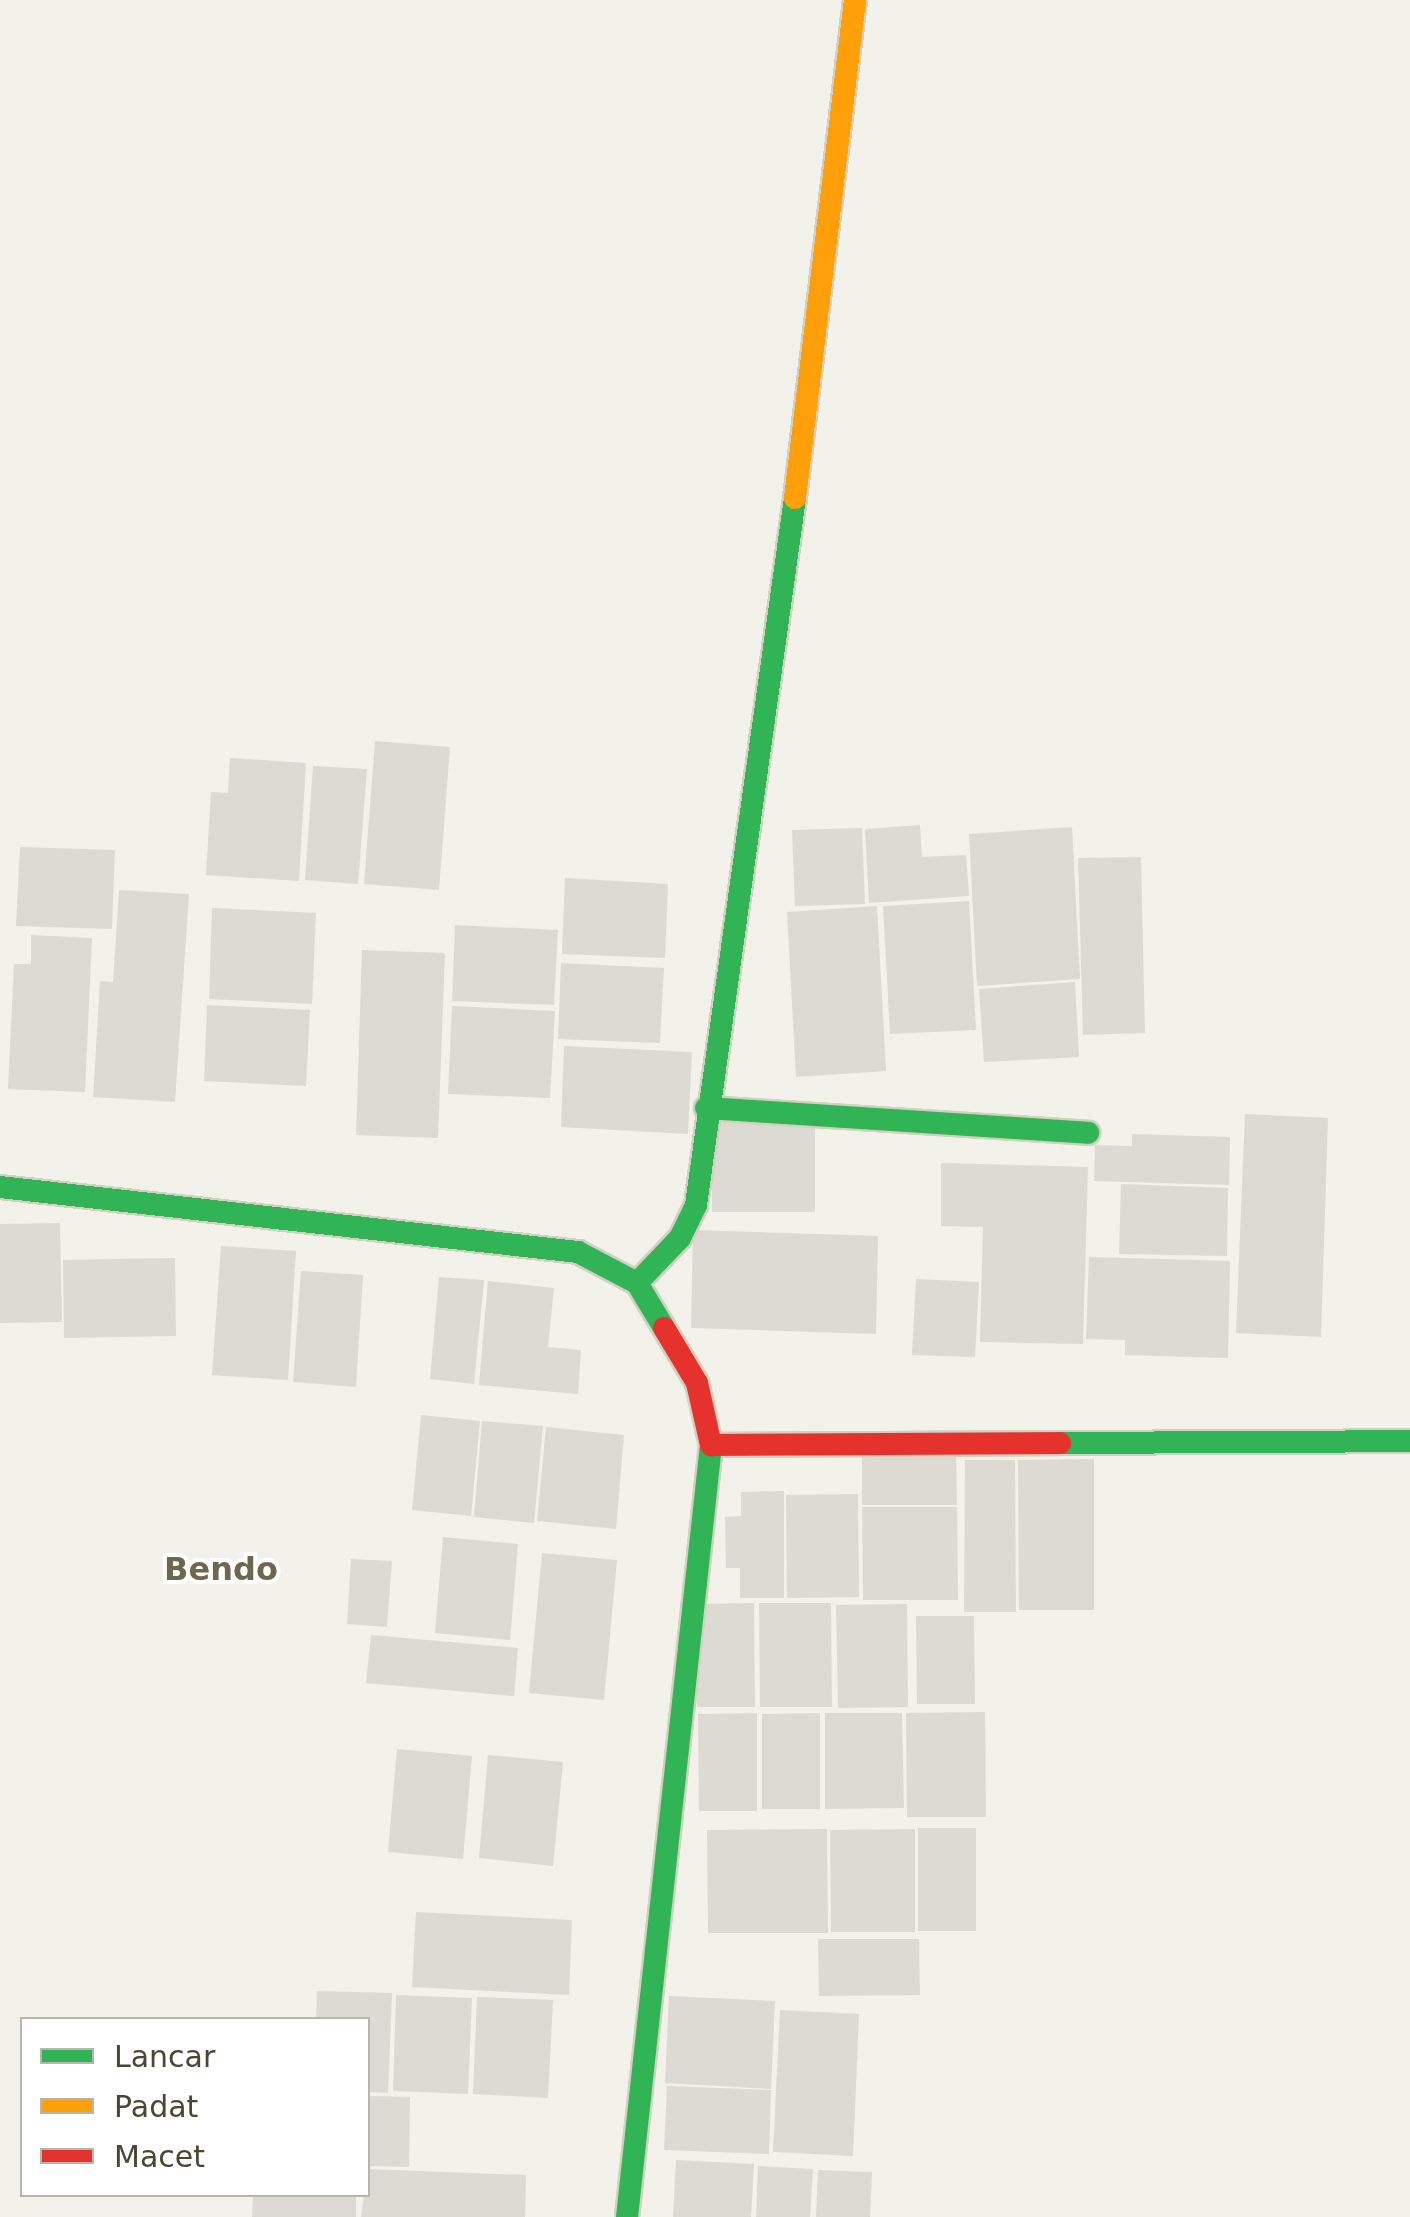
<!DOCTYPE html>
<html>
<head>
<meta charset="utf-8">
<style>
	body { margin:0 }
	#map { position:relative; width:1410px; height:2217px; overflow:hidden; background:#f2f1ea; font-family:"DejaVu Sans",sans-serif }
	div>[style] { position:absolute }
	.building>* { inset:0; background:#dcdad3 }
	.roads { filter:drop-shadow(2px 0 #d2d1c1) drop-shadow(-2px 0 #d2d1c1) drop-shadow(0 2px #d2d1c1) drop-shadow(0 -2px #d2d1c1) }
	.fast>* { height:22px; margin:-11px; padding:0 11px; transform-origin:11px; border-radius:11px; background:#30b455 }
	.slow>* { height:22px; margin:-11px; padding:0 11px; transform-origin:11px; border-radius:11px; background:#ff9f0a }
	.jam>* { height:22px; margin:-11px; padding:0 11px; transform-origin:11px; border-radius:11px; background:#e5322d }
	span { translate:-50% -50%; white-space:nowrap; text-align:center; line-height:1.15; -webkit-text-stroke:8px #fff; paint-order:stroke }
	.quarter-label { font-size:32px; color:#6d674c; font-weight:700 }
	.legend { position:absolute; left:20px; top:2017px; width:350px; height:180px; box-sizing:border-box; background:#fff; border:2px solid #b6b5ae; margin:0; padding:12px 18px; list-style:none; font-size:30px; color:#494635 }
	.legend li { display:flex; align-items:center; gap:20px; height:50px }
	.legend b { width:50px; border:2px solid #b6b5ae }
</style>
</head>
<body>
<div id="map">
	<div class="building">
		<div style="clip-path:polygon(375px 741px,450px 747px,439px 890px,364px 884px)"></div>
		<div style="clip-path:polygon(230px 758px,306px 763px,299px 881px,206px 875px,211px 792px,228px 793px)"></div>
		<div style="clip-path:polygon(313px 766px,367px 769px,358px 884px,305px 880px)"></div>
		<div style="clip-path:polygon(920px 825px,922px 857px,966px 855px,969px 896px,869px 903px,865px 829px)"></div>
		<div style="clip-path:polygon(1072px 827px,1080px 979px,977px 986px,969px 834px)"></div>
		<div style="clip-path:polygon(862px 828px,865px 904px,795px 906px,792px 830px)"></div>
		<div style="clip-path:polygon(20px 847px,115px 850px,112px 929px,16px 926px)"></div>
		<div style="clip-path:polygon(1141px 857px,1145px 1033px,1083px 1035px,1078px 858px)"></div>
		<div style="clip-path:polygon(565px 878px,668px 884px,665px 958px,562px 954px)"></div>
		<div style="clip-path:polygon(119px 890px,189px 894px,175px 1102px,93px 1097px,100px 981px,113px 982px)"></div>
		<div style="clip-path:polygon(969px 901px,976px 1030px,890px 1034px,883px 906px)"></div>
		<div style="clip-path:polygon(877px 906px,886px 1071px,796px 1077px,787px 912px)"></div>
		<div style="clip-path:polygon(212px 908px,316px 913px,312px 1004px,209px 999px)"></div>
		<div style="clip-path:polygon(455px 925px,558px 930px,554px 1005px,452px 1001px)"></div>
		<div style="clip-path:polygon(31px 935px,92px 938px,85px 1092px,8px 1089px,14px 964px,31px 964px)"></div>
		<div style="clip-path:polygon(362px 950px,445px 953px,438px 1138px,356px 1135px)"></div>
		<div style="clip-path:polygon(561px 963px,664px 968px,660px 1043px,558px 1039px)"></div>
		<div style="clip-path:polygon(1075px 982px,1079px 1057px,984px 1062px,979px 989px)"></div>
		<div style="clip-path:polygon(207px 1005px,310px 1010px,306px 1086px,204px 1081px)"></div>
		<div style="clip-path:polygon(452px 1006px,555px 1011px,550px 1098px,448px 1094px)"></div>
		<div style="clip-path:polygon(564px 1046px,692px 1052px,688px 1134px,561px 1127px)"></div>
		<div style="clip-path:polygon(1245px 1114px,1328px 1118px,1321px 1337px,1236px 1333px)"></div>
		<div style="clip-path:polygon(712px 1122px,815px 1122px,815px 1212px,712px 1212px)"></div>
		<div style="clip-path:polygon(1132px 1134px,1230px 1137px,1229px 1185px,1094px 1181px,1095px 1145px,1132px 1146px)"></div>
		<div style="clip-path:polygon(941px 1163px,1088px 1167px,1083px 1344px,980px 1342px,983px 1227px,941px 1226px)"></div>
		<div style="clip-path:polygon(1121px 1184px,1228px 1188px,1227px 1256px,1119px 1254px)"></div>
		<div style="clip-path:polygon(60px 1223px,62px 1322px,0 1323px,0 1224px)"></div>
		<div style="clip-path:polygon(693px 1230px,878px 1236px,876px 1334px,691px 1328px)"></div>
		<div style="clip-path:polygon(221px 1246px,296px 1251px,288px 1380px,212px 1375px)"></div>
		<div style="clip-path:polygon(1089px 1257px,1230px 1261px,1228px 1358px,1125px 1355px,1125px 1340px,1086px 1339px)"></div>
		<div style="clip-path:polygon(175px 1258px,176px 1336px,64px 1338px,63px 1260px)"></div>
		<div style="clip-path:polygon(301px 1271px,363px 1275px,356px 1387px,293px 1382px)"></div>
		<div style="clip-path:polygon(439px 1277px,484px 1280px,474px 1384px,430px 1379px)"></div>
		<div style="clip-path:polygon(916px 1279px,979px 1282px,975px 1357px,912px 1355px)"></div>
		<div style="clip-path:polygon(488px 1281px,554px 1288px,548px 1347px,581px 1350px,578px 1394px,479px 1385px)"></div>
		<div style="clip-path:polygon(421px 1415px,480px 1421px,471px 1516px,412px 1510px)"></div>
		<div style="clip-path:polygon(482px 1421px,543px 1426px,534px 1523px,474px 1517px)"></div>
		<div style="clip-path:polygon(546px 1427px,624px 1435px,616px 1529px,537px 1521px)"></div>
		<div style="clip-path:polygon(862px 1451px,956px 1451px,957px 1505px,862px 1505px)"></div>
		<div style="clip-path:polygon(1094px 1459px,1094px 1610px,1019px 1610px,1018px 1460px)"></div>
		<div style="clip-path:polygon(965px 1460px,1015px 1460px,1016px 1612px,964px 1612px)"></div>
		<div style="clip-path:polygon(784px 1491px,784px 1598px,740px 1598px,740px 1568px,726px 1568px,725px 1517px,741px 1516px,741px 1492px)"></div>
		<div style="clip-path:polygon(858px 1494px,859px 1597px,787px 1598px,786px 1495px)"></div>
		<div style="clip-path:polygon(862px 1507px,957px 1507px,958px 1600px,863px 1600px)"></div>
		<div style="clip-path:polygon(443px 1537px,518px 1544px,510px 1640px,435px 1633px)"></div>
		<div style="clip-path:polygon(542px 1553px,617px 1560px,604px 1700px,529px 1693px)"></div>
		<div style="clip-path:polygon(351px 1559px,392px 1561px,387px 1627px,347px 1624px)"></div>
		<div style="clip-path:polygon(754px 1603px,755px 1707px,697px 1707px,696px 1604px)"></div>
		<div style="clip-path:polygon(759px 1603px,831px 1603px,832px 1707px,760px 1707px)"></div>
		<div style="clip-path:polygon(907px 1604px,908px 1707px,838px 1708px,836px 1605px)"></div>
		<div style="clip-path:polygon(916px 1616px,974px 1616px,975px 1704px,917px 1704px)"></div>
		<div style="clip-path:polygon(371px 1635px,518px 1648px,514px 1696px,366px 1683px)"></div>
		<div style="clip-path:polygon(985px 1712px,986px 1817px,907px 1817px,906px 1713px)"></div>
		<div style="clip-path:polygon(757px 1713px,757px 1811px,699px 1811px,698px 1714px)"></div>
		<div style="clip-path:polygon(820px 1713px,820px 1809px,762px 1809px,762px 1714px)"></div>
		<div style="clip-path:polygon(825px 1713px,902px 1713px,904px 1808px,825px 1809px)"></div>
		<div style="clip-path:polygon(397px 1749px,472px 1756px,463px 1859px,388px 1852px)"></div>
		<div style="clip-path:polygon(488px 1755px,563px 1762px,553px 1866px,479px 1858px)"></div>
		<div style="clip-path:polygon(918px 1828px,976px 1828px,976px 1931px,918px 1931px)"></div>
		<div style="clip-path:polygon(827px 1829px,828px 1933px,708px 1933px,707px 1830px)"></div>
		<div style="clip-path:polygon(915px 1829px,915px 1932px,831px 1932px,830px 1830px)"></div>
		<div style="clip-path:polygon(416px 1912px,572px 1920px,569px 1995px,412px 1987px)"></div>
		<div style="clip-path:polygon(818px 1939px,919px 1939px,920px 1995px,819px 1996px)"></div>
		<div style="clip-path:polygon(317px 1991px,392px 1993px,388px 2093px,368px 2092px,368px 2020px,316px 2020px)"></div>
		<div style="clip-path:polygon(396px 1995px,472px 1998px,468px 2094px,393px 2091px)"></div>
		<div style="clip-path:polygon(669px 1996px,775px 2001px,771px 2089px,665px 2083px)"></div>
		<div style="clip-path:polygon(477px 1997px,553px 2000px,548px 2098px,473px 2094px)"></div>
		<div style="clip-path:polygon(780px 2010px,859px 2014px,853px 2156px,773px 2152px)"></div>
		<div style="clip-path:polygon(667px 2086px,771px 2090px,769px 2154px,664px 2150px)"></div>
		<div style="clip-path:polygon(368px 2096px,410px 2097px,409px 2167px,368px 2166px)"></div>
		<div style="clip-path:polygon(676px 2160px,754px 2164px,751px 2217px,673px 2217px)"></div>
		<div style="clip-path:polygon(758px 2166px,813px 2169px,810px 2217px,756px 2217px)"></div>
		<div style="clip-path:polygon(368px 2169px,526px 2175px,525px 2217px,361px 2217px)"></div>
		<div style="clip-path:polygon(818px 2170px,872px 2172px,870px 2217px,816px 2217px)"></div>
		<div style="clip-path:polygon(253px 2194px,356px 2194px,356px 2217px,252px 2217px)"></div>
	</div>
	<div class="roads">
		<div class="fast">
			<div style="left:706px;top:1108px;width:383px;rotate:3.7deg"></div>
			<div style="left:0;top:1187px;width:582px;rotate:6.42deg"></div>
			<div style="left:578px;top:1252px;width:67px;rotate:27.7deg"></div>
			<div style="left:637px;top:1283px;width:52px;rotate:59deg"></div>
			<div style="left:637px;top:1283px;width:62px;rotate:-46.3deg"></div>
			<div style="left:680px;top:1238px;width:37px;rotate:-64deg"></div>
			<div style="left:696px;top:1205px;width:714px;rotate:-82.03deg"></div>
			<div style="left:1060px;top:1443px;width:350px;rotate:-0.3deg"></div>
			<div style="left:627px;top:2217px;width:777px;rotate:-83.79deg"></div>
		</div>
		<div class="slow">
			<div style="left:795px;top:498px;width:502px;rotate:-83.13deg"></div>
		</div>
		<div class="jam">
			<div style="left:664px;top:1328px;width:64px;rotate:59deg"></div>
			<div style="left:697px;top:1383px;width:64px;rotate:77.3deg"></div>
			<div style="left:711px;top:1445px;width:349px;rotate:-0.3deg"></div>
		</div>
	</div>
	<div class="quarter-label">
		<span style="left:221px;top:1569px">Bendo</span>
	</div>
	<ul class="legend">
	<li><b style="height:12px;background:#30b455"></b>Lancar</li>
	<li><b style="height:12px;background:#ff9f0a"></b>Padat</li>
	<li><b style="height:12px;background:#e5322d"></b>Macet</li>
	</ul>
</div>
</body>
</html>
